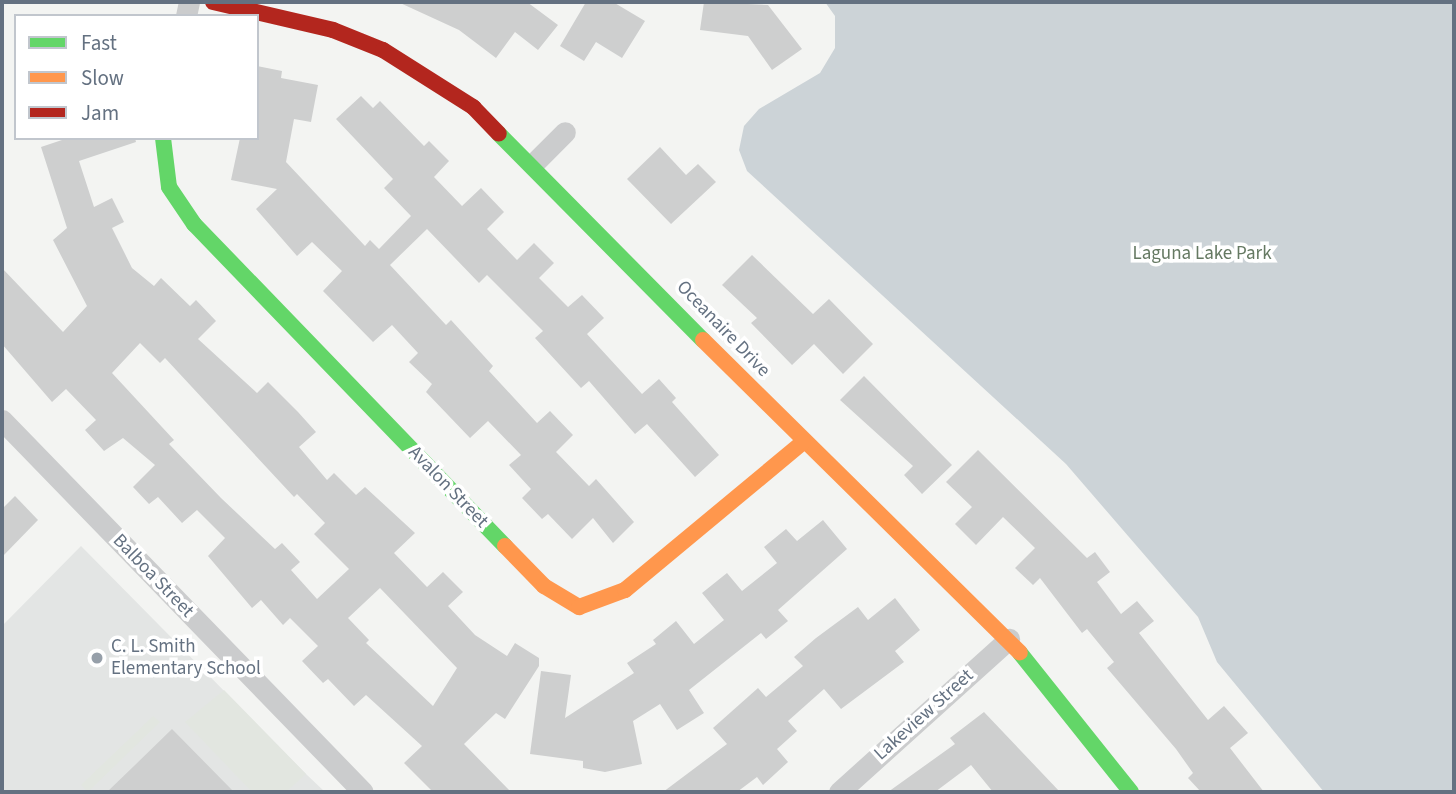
<!DOCTYPE html>
<html>
<head>
<meta charset="utf-8">
<style>
	body { margin:0 }
	#map { position:relative; width:1456px; height:794px; overflow:hidden; background:#f3f4f2; font-family:"Source Sans 3",sans-serif }
	div>[style] { position:absolute }
	.built>* { inset:0; background:#e3e5e4 }
	.green>* { inset:0; background:#e2e6e0 }
	.water>* { inset:0; background:#ccd3d7 }
	.building>* { inset:0; background:#cecfcf }
	.street>* { height:21px; margin:-10.5px; padding:0 10.5px; transform-origin:10.5px; border-radius:10.5px; background:#cbcccd }
	.fast>* { height:16px; margin:-8px; padding:0 8px; transform-origin:8px; border-radius:8px; background:#63d668 }
	.slow>* { height:16px; margin:-8px; padding:0 8px; transform-origin:8px; border-radius:8px; background:#ff974d }
	.jam>* { height:16px; margin:-8px; padding:0 8px; transform-origin:8px; border-radius:8px; background:#b3261e }
	.dots>* { width:19px; height:19px; translate:-50% -50%; box-sizing:border-box; border:4px solid #fff; border-radius:50% }
	span { translate:-50% -50%; white-space:nowrap; text-align:center; line-height:1.15; -webkit-text-stroke:7px #fff; paint-order:stroke }
	.park-label { font-size:19px; color:#657962 }
	.street-label { font-size:19px; color:#647181 }
	.poi-label { font-size:19px; color:#647181 }
	.left { translate:0 -50%; text-align:left }
	.frame { position:absolute; inset:0; border:4px solid #647181; pointer-events:none }
	.legend { position:absolute; left:14px; top:14px; width:245px; height:126px; box-sizing:border-box; background:#fff; border:2px solid #c1c6cd; margin:0; padding:9px 12px; list-style:none; font-size:21px; color:#647181 }
	.legend li { display:flex; align-items:center; gap:14px; height:35px }
	.legend b { width:35px; border:2px solid #c1c6cd }
</style>
</head>
<body>
<div id="map">
	<div class="built">
		<div style="clip-path:polygon(81px 546px,306px 774px,325px 792px,2px 792px,2px 626px)"></div>
	</div>
	<div class="green">
		<div style="clip-path:polygon(224px 690px,306px 774px,286px 792px,252px 792px,185px 722px)"></div>
		<div style="clip-path:polygon(153px 716px,160px 722px,88px 792px,81px 785px)"></div>
	</div>
	<div class="water">
		<div style="clip-path:polygon(825px 2px,1454px 2px,1454px 792px,1324px 792px,1217px 662px,1198px 617px,1066px 464px,747px 171px,739px 150px,744px 126px,759px 109px,820px 73px,835px 48px,835px 16px)"></div>
	</div>
	<div class="building">
		<div style="clip-path:polygon(398px 2px,527px 2px,558px 25px,538px 50px,515px 32px,496px 58px,459px 30px)"></div>
		<div style="clip-path:polygon(586px 2px,613px 2px,645px 21px,622px 58px,596px 42px,584px 61px,560px 46px)"></div>
		<div style="clip-path:polygon(704px 2px,768px 5px,802px 49px,772px 70px,748px 36px,700px 30px)"></div>
		<div style="clip-path:polygon(257px 66px,282px 71px,281px 78px,318px 85px,311px 122px,294px 119px,286px 162px,365px 246px,370px 240px,379px 249px,411px 216px,384px 188px,393px 179px,336px 119px,361px 96px,373px 108px,380px 101px,424px 146px,429px 141px,449px 161px,434px 177px,462px 206px,481px 188px,504px 212px,487px 229px,517px 260px,534px 243px,554px 263px,539px 278px,568px 307px,582px 295px,604px 318px,587px 334px,642px 394px,659px 379px,676px 398px,672px 402px,719px 455px,695px 477px,647px 424px,635px 434px,589px 381px,581px 388px,535px 338px,543px 331px,487px 275px,479px 283px,427px 229px,390px 265px,446px 325px,451px 320px,493px 366px,489px 371px,537px 423px,550px 411px,573px 435px,556px 452px,589px 486px,596px 479px,634px 522px,613px 543px,593px 518px,572px 539px,548px 514px,542px 519px,522px 498px,531px 489px,509px 465px,521px 455px,488px 421px,470px 438px,426px 392px,432px 384px,409px 362px,418px 353px,392px 325px,373px 342px,323px 291px,342px 271px,312px 242px,297px 256px,256px 209px,277px 189px,231px 180px,240px 138px,257px 138px)"></div>
		<div style="clip-path:polygon(evenodd,68px 138px,135px 138px,136px 142px,79px 161px,94px 207px,112px 198px,124px 222px,112px 228px,132px 268px,154px 286px,161px 278px,190px 306px,196px 300px,216px 321px,198px 339px,257px 393px,268px 382px,298px 412px,316px 432px,299px 447px,327px 480px,334px 473px,356px 495px,365px 487px,415px 533px,394px 553px,427px 587px,443px 572px,463px 592px,448px 606px,475px 635px,507px 656px,515px 643px,539px 658px,539px 666px,505px 719px,496px 713px,464px 744px,511px 792px,433px 792px,404px 763px,422px 746px,366px 695px,354px 706px,328px 679px,323px 683px,302px 661px,318px 646px,290px 618px,283px 625px,261px 600px,252px 608px,208px 556px,225px 538px,197px 510px,182px 523px,158px 497px,149px 504px,133px 487px,155px 465px,123px 438px,104px 451px,85px 430px,96px 420px,66px 389px,52px 402px,2px 344px,2px 268px,63px 332px,87px 306px,53px 240px,67px 228px,41px 147px,68px 138px,140px 343px,160px 363px,165px 358px,294px 497px,297px 494px,325px 523px,314px 534px,349px 569px,317px 599px,291px 570px,300px 562px,282px 543px,275px 549px,221px 498px,169px 444px,174px 440px,112px 373px,140px 343px,68px 138px,380px 588px,457px 668px,433px 706px,366px 643px,369px 640px,348px 618px,380px 588px)"></div>
		<div style="clip-path:polygon(660px 147px,686px 175px,698px 164px,716px 182px,671px 224px,627px 179px)"></div>
		<div style="clip-path:polygon(752px 255px,813px 314px,829px 299px,873px 344px,843px 374px,814px 344px,792px 365px,751px 323px,757px 318px,722px 285px)"></div>
		<div style="clip-path:polygon(864px 376px,952px 465px,922px 494px,904px 475px,913px 466px,840px 400px)"></div>
		<div style="clip-path:polygon(978px 450px,1087px 558px,1095px 552px,1110px 572px,1097px 582px,1121px 614px,1137px 601px,1154px 621px,1139px 633px,1208px 720px,1224px 706px,1248px 733px,1230px 748px,1264px 792px,1201px 792px,1188px 778px,1193px 773px,1176px 749px,1107px 668px,1114px 662px,1087px 629px,1082px 633px,1040px 578px,1033px 585px,1015px 568px,1035px 548px,1003px 517px,976px 545px,955px 524px,972px 507px,946px 482px)"></div>
		<div style="clip-path:polygon(15px 496px,38px 520px,2px 557px,2px 509px)"></div>
		<div style="clip-path:polygon(823px 520px,847px 549px,778px 610px,788px 621px,766px 639px,761px 633px,689px 690px,704px 713px,677px 730px,660px 704px,633px 721px,642px 764px,605px 772px,583px 768px,583px 761px,530px 754px,541px 671px,571px 675px,565px 718px,634px 673px,627px 663px,656px 644px,653px 640px,676px 621px,694px 644px,724px 620px,702px 593px,727px 573px,742px 591px,777px 563px,764px 547px,786px 529px,797px 541px)"></div>
		<div style="clip-path:polygon(895px 598px,920px 630px,895px 651px,904px 662px,841px 709px,824px 689px,788px 721px,797px 731px,777px 749px,788px 762px,763px 785px,757px 777px,737px 792px,663px 792px,727px 744px,713px 728px,758px 688px,766px 697px,803px 666px,794px 657px,816px 638px,858px 607px,868px 620px)"></div>
		<div style="clip-path:polygon(984px 712px,1060px 792px,993px 792px,971px 765px,935px 792px,888px 792px,955px 744px,950px 738px)"></div>
		<div style="clip-path:polygon(172px 729px,234px 792px,107px 792px,134px 766px)"></div>
	</div>
	<div class="street">
		<div style="left:186px;top:16px;width:14px;rotate:-78deg"></div>
		<div style="left:533px;top:164px;width:45px;rotate:-45deg"></div>
		<div style="left:2px;top:420px;width:518px;rotate:45.86deg"></div>
		<div style="left:839px;top:792px;width:229px;rotate:-42deg"></div>
	</div>
	<div class="fast">
		<div style="left:499px;top:134px;width:290px;rotate:45.3deg"></div>
		<div style="left:163px;top:138px;width:49px;rotate:83deg"></div>
		<div style="left:169px;top:187px;width:45px;rotate:56deg"></div>
		<div style="left:194px;top:224px;width:448px;rotate:46deg"></div>
		<div style="left:1020px;top:653px;width:178px;rotate:51.4deg"></div>
	</div>
	<div class="slow">
		<div style="left:703px;top:340px;width:445px;rotate:44.6deg"></div>
		<div style="left:505px;top:546px;width:56px;rotate:45.7deg"></div>
		<div style="left:544px;top:586px;width:41px;rotate:31deg"></div>
		<div style="left:579px;top:607px;width:49px;rotate:-20.3deg"></div>
		<div style="left:625px;top:590px;width:231px;rotate:-39.7deg"></div>
	</div>
	<div class="jam">
		<div style="left:213px;top:2px;width:123px;rotate:13.1deg"></div>
		<div style="left:333px;top:30px;width:54px;rotate:21.8deg"></div>
		<div style="left:383px;top:50px;width:107px;rotate:32.3deg"></div>
		<div style="left:473px;top:107px;width:37px;rotate:46deg"></div>
	</div>
	<div class="dots">
		<div style="left:97px;top:658px;background:#969fa9"></div>
	</div>
	<div class="park-label">
		<span style="left:1202px;top:254px">Laguna Lake Park</span>
	</div>
	<div class="street-label">
		<span style="left:723px;top:329px;rotate:46deg">Oceanaire Drive</span>
		<span style="left:448px;top:487px;rotate:46deg">Avalon Street</span>
		<span style="left:153px;top:576px;rotate:46deg">Balboa Street</span>
		<span style="left:924px;top:715px;rotate:-42deg">Lakeview Street</span>
	</div>
	<div class="poi-label">
		<span class="left" style="left:111px;top:658px">C. L. Smith<br>Elementary School</span>
	</div>
	<div class="frame"></div>
	<ul class="legend">
	<li><b style="height:9px;background:#63d668"></b>Fast</li>
	<li><b style="height:9px;background:#ff974d"></b>Slow</li>
	<li><b style="height:9px;background:#b3261e"></b>Jam</li>
	</ul>
</div>
</body>
</html>
